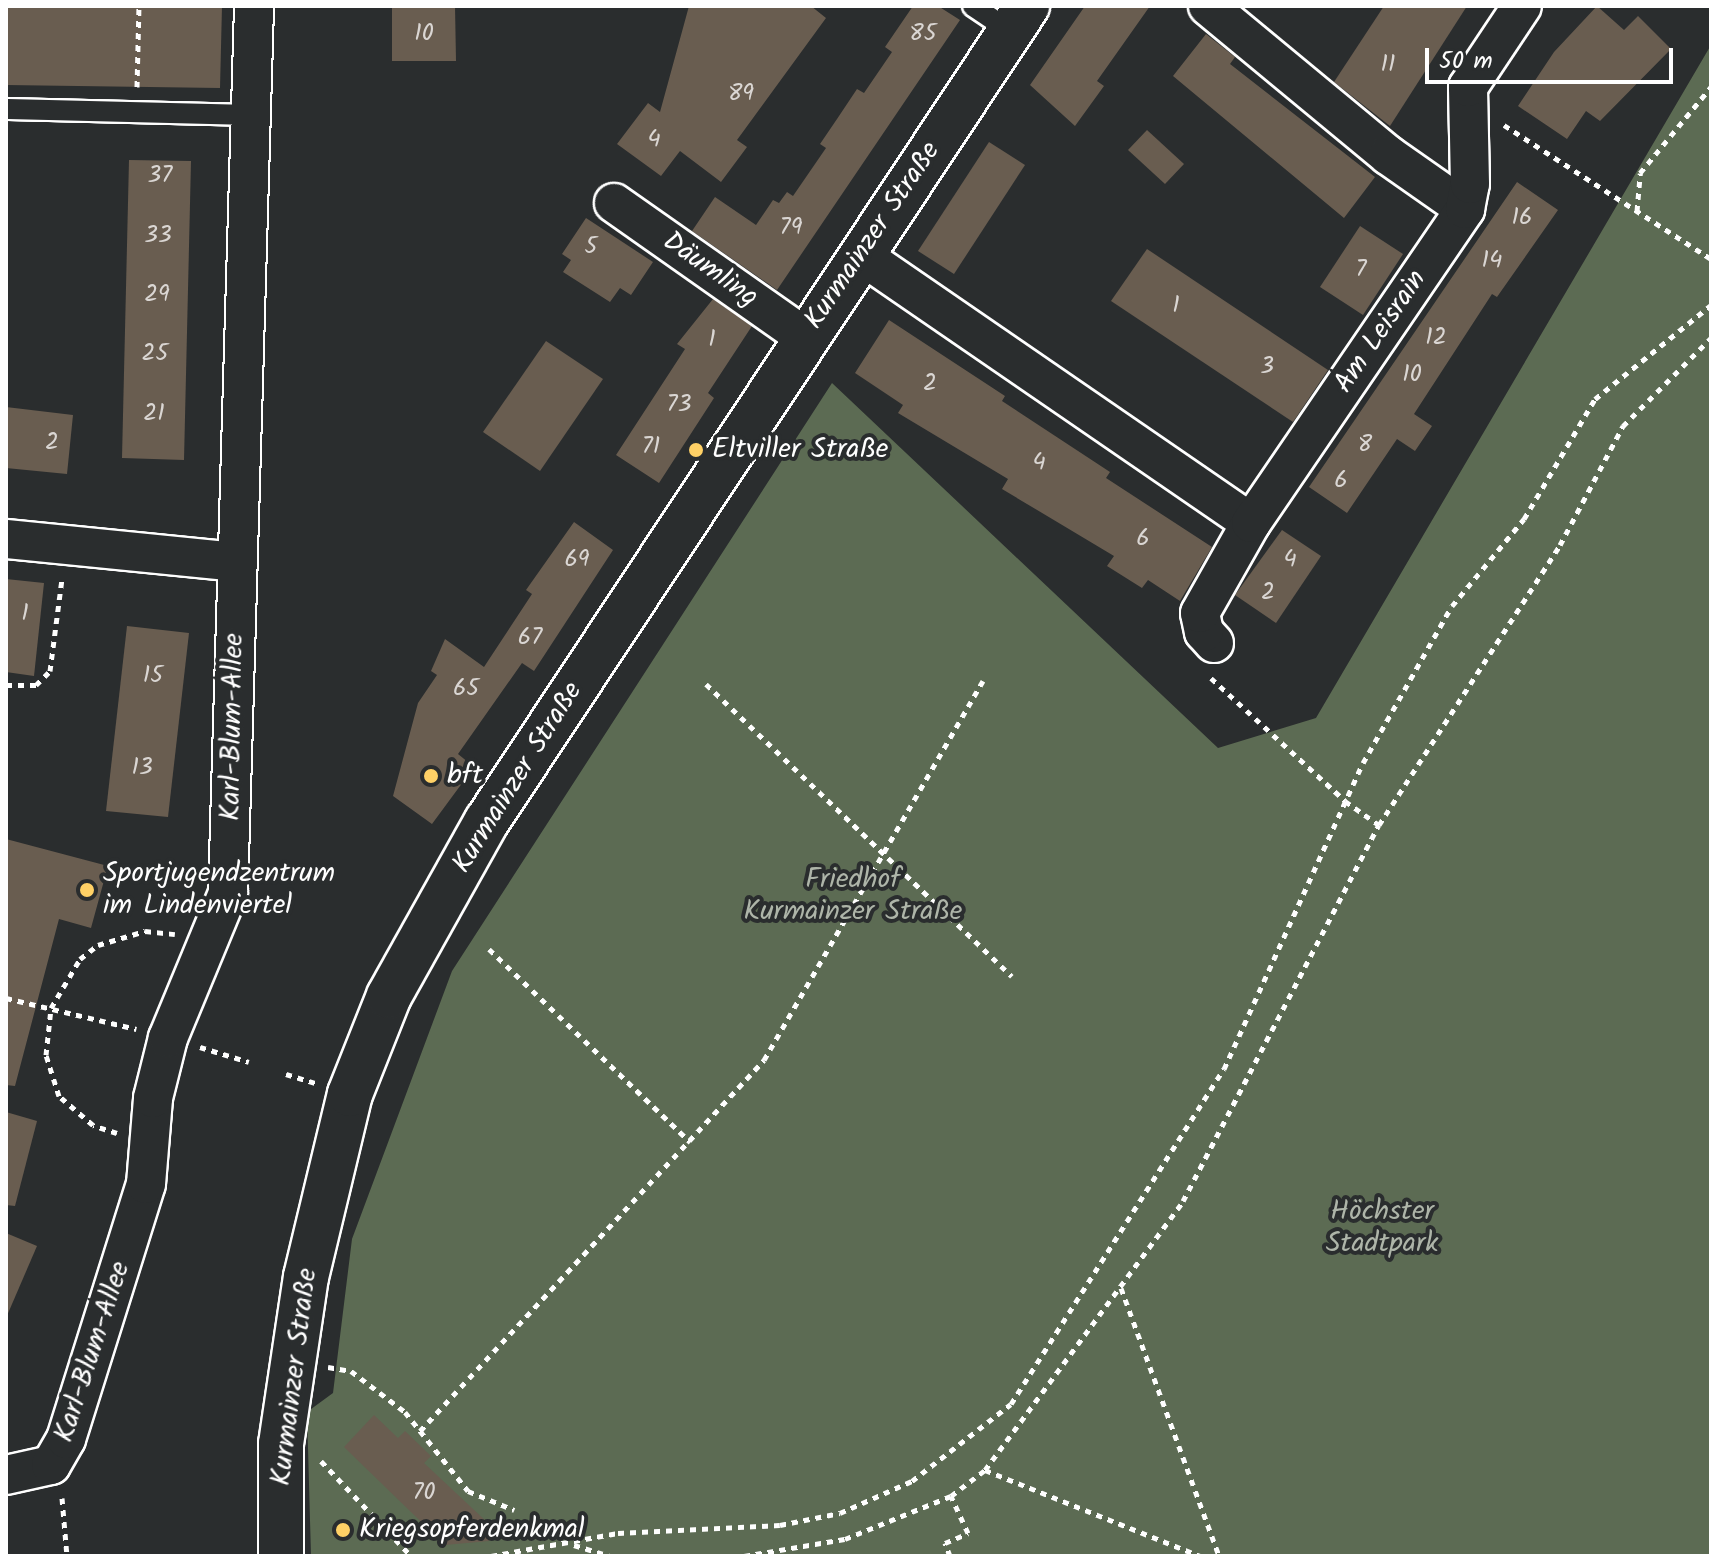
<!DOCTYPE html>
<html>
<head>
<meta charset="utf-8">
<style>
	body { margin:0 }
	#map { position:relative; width:1717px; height:1562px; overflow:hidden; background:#2a2d2e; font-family:Kalam,sans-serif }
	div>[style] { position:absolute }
	.green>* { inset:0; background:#5c6b53 }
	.building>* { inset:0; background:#695d50 }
	.path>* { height:5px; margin-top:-2.5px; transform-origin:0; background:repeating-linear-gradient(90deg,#fff 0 6px,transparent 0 12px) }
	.roads { filter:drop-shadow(2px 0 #fff) drop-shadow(-2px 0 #fff) drop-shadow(0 2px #fff) drop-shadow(0 -2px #fff) }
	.lane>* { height:20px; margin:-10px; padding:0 10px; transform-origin:10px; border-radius:10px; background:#2a2d2e }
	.street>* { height:38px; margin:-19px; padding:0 19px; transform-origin:19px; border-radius:19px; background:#2a2d2e }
	.secondary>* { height:44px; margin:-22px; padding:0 22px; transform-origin:22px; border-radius:22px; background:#2a2d2e }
	.dots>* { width:22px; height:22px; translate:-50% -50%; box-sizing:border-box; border:4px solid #2a2d2e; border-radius:50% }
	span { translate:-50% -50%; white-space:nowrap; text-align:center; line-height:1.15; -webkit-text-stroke:8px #2a2d2e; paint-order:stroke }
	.number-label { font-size:24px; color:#dad6d3 }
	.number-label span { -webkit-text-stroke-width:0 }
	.street-label { font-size:28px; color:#fff }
	.poi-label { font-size:28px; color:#fff }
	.left { translate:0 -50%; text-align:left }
	.park-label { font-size:28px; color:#aeb5a9 }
	.frame { position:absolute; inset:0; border:8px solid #fff; pointer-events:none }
	.scale { position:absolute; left:1425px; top:48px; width:248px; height:36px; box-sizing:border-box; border:4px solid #fff; border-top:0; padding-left:10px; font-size:24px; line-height:28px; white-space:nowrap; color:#fff; -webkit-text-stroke:6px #2a2d2e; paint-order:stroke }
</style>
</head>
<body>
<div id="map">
	<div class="green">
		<div style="clip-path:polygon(1711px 45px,1711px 1556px,311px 1556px,307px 1412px,333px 1393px,352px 1239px,452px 971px,832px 383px,1218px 748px,1316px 718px)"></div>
	</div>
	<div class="building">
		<div style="clip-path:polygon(6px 6px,222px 6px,220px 88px,6px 85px)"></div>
		<div style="clip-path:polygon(392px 6px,455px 6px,456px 61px,392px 61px)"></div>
		<div style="clip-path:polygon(689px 6px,811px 6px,826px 18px,737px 140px,747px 147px,721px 182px,680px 151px,661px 176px,617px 144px,648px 103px,660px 112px)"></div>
		<div style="clip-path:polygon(913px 6px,938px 6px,960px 20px,777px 290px,692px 231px,715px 197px,756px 225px,773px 200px,779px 203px,787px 192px,793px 196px,826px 148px,820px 144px,837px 119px,857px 89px,864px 93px,892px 52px,885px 47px)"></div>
		<div style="clip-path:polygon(1085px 6px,1150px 6px,1097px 81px,1104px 86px,1075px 126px,1030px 85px)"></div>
		<div style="clip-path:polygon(1384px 6px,1467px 6px,1390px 126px,1334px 82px)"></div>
		<div style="clip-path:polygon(1597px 6px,1624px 30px,1638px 16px,1671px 49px,1600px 121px,1586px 111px,1567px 139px,1518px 106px,1554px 52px)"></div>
		<div style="clip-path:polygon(1206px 34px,1235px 57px,1230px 64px,1375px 177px,1344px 218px,1173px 76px)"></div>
		<div style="clip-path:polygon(1147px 130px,1184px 164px,1165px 184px,1128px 150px)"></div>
		<div style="clip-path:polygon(989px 142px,1025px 165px,954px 274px,918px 251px)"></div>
		<div style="clip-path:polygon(129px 160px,191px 161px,184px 460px,122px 458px)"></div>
		<div style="clip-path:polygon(1517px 182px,1558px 210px,1497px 297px,1492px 294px,1414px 414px,1432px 426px,1415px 451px,1397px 439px,1347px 513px,1309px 487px)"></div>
		<div style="clip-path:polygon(586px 218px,653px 262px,631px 295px,620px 288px,610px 302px,563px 272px,571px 260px,562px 254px)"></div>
		<div style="clip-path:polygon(1360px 226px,1403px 254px,1363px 315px,1320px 287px)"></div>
		<div style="clip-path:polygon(1147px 249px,1328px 370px,1293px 422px,1111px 301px)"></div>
		<div style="clip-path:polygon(713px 299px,752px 326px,708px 393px,714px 398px,659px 483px,616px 455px,685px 349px,677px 344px)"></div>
		<div style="clip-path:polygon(889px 320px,1005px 396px,1002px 401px,1110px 472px,1106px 478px,1212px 547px,1180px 601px,1148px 580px,1142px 588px,1107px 566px,1114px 556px,1002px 489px,1008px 479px,898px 413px,903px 405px,855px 373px)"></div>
		<div style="clip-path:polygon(546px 341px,603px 379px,540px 471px,483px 432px)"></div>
		<div style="clip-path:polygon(6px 407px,73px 415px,67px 474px,6px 468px)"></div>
		<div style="clip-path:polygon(574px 522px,613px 550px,534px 671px,522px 663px,458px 754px,474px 767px,432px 824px,393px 796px,418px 703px,437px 675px,431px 671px,445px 639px,484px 667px,532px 594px,526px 590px)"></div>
		<div style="clip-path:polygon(1282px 530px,1321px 556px,1276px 623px,1235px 595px)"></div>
		<div style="clip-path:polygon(6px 579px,44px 583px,34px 676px,6px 672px)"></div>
		<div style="clip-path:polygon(127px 626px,189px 633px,168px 817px,106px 811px)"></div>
		<div style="clip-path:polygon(6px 839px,108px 866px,91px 928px,59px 919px,15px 1086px,6px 1085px)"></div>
		<div style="clip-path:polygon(6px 1112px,37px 1121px,15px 1206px,6px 1205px)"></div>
		<div style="clip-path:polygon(6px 1233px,37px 1246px,6px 1318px)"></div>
		<div style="clip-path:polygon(374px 1415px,398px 1438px,405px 1431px,431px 1456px,424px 1463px,488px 1523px,489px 1541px,445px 1545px,344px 1447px)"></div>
	</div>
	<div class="path">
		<div style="left:137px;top:87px;width:81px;rotate:-88.6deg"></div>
		<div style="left:1504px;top:125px;width:247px;rotate:32.9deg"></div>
		<div style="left:1637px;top:211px;width:38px;rotate:-85deg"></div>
		<div style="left:1640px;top:173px;width:112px;rotate:-50.5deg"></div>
		<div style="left:1211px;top:678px;width:182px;rotate:42.5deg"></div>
		<div style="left:1345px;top:801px;width:42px;rotate:35.2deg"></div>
		<div style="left:706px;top:684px;width:423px;rotate:43.7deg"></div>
		<div style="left:6px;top:685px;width:30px"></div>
		<div style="left:36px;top:685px;width:20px;rotate:-45deg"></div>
		<div style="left:50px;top:671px;width:93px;rotate:-82.6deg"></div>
		<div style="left:489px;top:949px;width:279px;rotate:43.8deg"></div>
		<div style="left:6px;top:998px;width:134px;rotate:13.4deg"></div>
		<div style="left:200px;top:1047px;width:51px;rotate:17deg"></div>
		<div style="left:286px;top:1074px;width:31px;rotate:17deg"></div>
		<div style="left:117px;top:1133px;width:25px;rotate:-162deg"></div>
		<div style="left:93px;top:1125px;width:45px;rotate:-139.5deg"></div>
		<div style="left:59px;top:1096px;width:43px;rotate:-107.6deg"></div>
		<div style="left:46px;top:1055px;width:47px;rotate:-83.9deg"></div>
		<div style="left:51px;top:1008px;width:57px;rotate:-59.4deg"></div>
		<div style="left:80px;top:959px;width:23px;rotate:-38deg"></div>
		<div style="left:98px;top:945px;width:49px;rotate:-16.6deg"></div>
		<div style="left:145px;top:931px;width:30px;rotate:6deg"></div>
		<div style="left:1121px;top:1288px;width:285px;rotate:69.9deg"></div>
		<div style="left:328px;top:1367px;width:23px;rotate:10deg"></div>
		<div style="left:351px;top:1371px;width:68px;rotate:37.2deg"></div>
		<div style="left:405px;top:1412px;width:101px;rotate:51.4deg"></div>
		<div style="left:468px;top:1491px;width:50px;rotate:22.4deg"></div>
		<div style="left:420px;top:1431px;width:506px;rotate:-47.16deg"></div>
		<div style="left:764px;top:1060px;width:438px;rotate:-60deg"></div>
		<div style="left:321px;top:1461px;width:131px;rotate:46.5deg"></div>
		<div style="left:985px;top:1470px;width:232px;rotate:21.8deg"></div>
		<div style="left:62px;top:1498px;width:58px;rotate:85.1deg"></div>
		<div style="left:574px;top:1545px;width:38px;rotate:17deg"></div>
		<div style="left:491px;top:1556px;width:129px;rotate:-10.3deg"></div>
		<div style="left:618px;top:1533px;width:162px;rotate:-2.8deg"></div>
		<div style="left:780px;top:1525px;width:61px;rotate:-11.3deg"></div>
		<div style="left:840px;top:1513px;width:79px;rotate:-24deg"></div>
		<div style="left:912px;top:1481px;width:125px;rotate:-37.9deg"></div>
		<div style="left:1011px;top:1404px;width:397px;rotate:-57.6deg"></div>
		<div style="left:1224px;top:1069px;width:336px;rotate:-65.6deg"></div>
		<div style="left:1363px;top:763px;width:180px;rotate:-60.5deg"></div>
		<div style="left:1452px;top:606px;width:113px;rotate:-50.4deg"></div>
		<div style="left:1524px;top:519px;width:139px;rotate:-59.4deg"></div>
		<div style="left:1595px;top:399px;width:149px;rotate:-39deg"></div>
		<div style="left:744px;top:1556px;width:102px;rotate:-9.6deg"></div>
		<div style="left:845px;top:1539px;width:114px;rotate:-22.1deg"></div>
		<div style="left:951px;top:1496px;width:43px;rotate:-37.4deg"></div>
		<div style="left:985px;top:1470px;width:334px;rotate:-53.6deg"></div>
		<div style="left:1183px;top:1201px;width:424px;rotate:-62.5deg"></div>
		<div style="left:1379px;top:825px;width:333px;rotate:-57.1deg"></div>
		<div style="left:1560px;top:545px;width:135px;rotate:-62.1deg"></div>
		<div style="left:1623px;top:426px;width:124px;rotate:-45deg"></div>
		<div style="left:950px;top:1556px;width:14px;rotate:-111deg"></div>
		<div style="left:945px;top:1543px;width:25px;rotate:-23deg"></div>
		<div style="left:968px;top:1533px;width:41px;rotate:-114.7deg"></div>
	</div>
	<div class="roads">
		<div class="lane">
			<div style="left:973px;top:6px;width:45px;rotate:34deg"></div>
			<div style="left:6px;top:109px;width:245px;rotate:1.4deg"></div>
		</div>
		<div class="street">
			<div style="left:1208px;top:6px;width:234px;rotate:39.6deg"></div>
			<div style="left:1388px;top:155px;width:94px;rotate:35deg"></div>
			<div style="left:614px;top:203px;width:233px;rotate:35.1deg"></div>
			<div style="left:861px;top:255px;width:473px;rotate:34.5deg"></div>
			<div style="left:6px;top:539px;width:232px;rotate:5.7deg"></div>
			<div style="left:1214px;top:643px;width:15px;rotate:-132deg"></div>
			<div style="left:1204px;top:632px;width:19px;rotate:-102deg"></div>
			<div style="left:1200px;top:613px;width:103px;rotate:-60.5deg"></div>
			<div style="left:1251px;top:523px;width:380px;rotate:-55.7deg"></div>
			<div style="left:1465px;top:209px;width:25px;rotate:-79deg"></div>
			<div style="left:1470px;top:184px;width:97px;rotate:-91.2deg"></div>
			<div style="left:1468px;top:87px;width:97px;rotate:-56.3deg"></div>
			<div style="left:6px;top:1475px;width:46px;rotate:-12.5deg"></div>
			<div style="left:51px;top:1465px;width:30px;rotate:-60deg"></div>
			<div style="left:66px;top:1439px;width:267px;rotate:-72.6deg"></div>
			<div style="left:146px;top:1184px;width:86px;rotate:-85.3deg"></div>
			<div style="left:153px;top:1098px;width:62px;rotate:-76deg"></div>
			<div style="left:168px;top:1038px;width:157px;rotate:-67.5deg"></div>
			<div style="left:228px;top:893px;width:887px;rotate:-88.32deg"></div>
		</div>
		<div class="secondary">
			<div style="left:281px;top:1556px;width:112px;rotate:-90deg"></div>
			<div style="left:281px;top:1444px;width:169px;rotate:-81.5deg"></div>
			<div style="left:306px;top:1277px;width:188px;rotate:-76.5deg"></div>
			<div style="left:350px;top:1094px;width:105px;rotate:-68.3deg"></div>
			<div style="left:389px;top:996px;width:201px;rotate:-60.8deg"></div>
			<div style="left:487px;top:821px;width:978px;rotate:-56.47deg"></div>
		</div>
	</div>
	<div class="dots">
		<div style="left:696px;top:450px;background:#ffd166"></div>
		<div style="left:431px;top:776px;background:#ffd166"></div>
		<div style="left:87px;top:890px;background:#ffd166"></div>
		<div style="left:343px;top:1530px;background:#ffd166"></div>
	</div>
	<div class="number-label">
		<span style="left:424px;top:34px">10</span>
		<span style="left:923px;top:34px">85</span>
		<span style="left:1388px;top:65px">11</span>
		<span style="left:741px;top:94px">89</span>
		<span style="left:654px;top:140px">4</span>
		<span style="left:160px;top:176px">37</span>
		<span style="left:1522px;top:218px">16</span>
		<span style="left:791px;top:228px">79</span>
		<span style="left:158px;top:236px">33</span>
		<span style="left:591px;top:247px">5</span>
		<span style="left:1492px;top:261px">14</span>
		<span style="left:1361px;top:270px">7</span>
		<span style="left:157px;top:295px">29</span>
		<span style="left:1176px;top:306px">1</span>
		<span style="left:1436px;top:338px">12</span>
		<span style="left:712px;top:340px">1</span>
		<span style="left:155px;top:354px">25</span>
		<span style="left:1267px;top:367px">3</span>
		<span style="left:1412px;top:375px">10</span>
		<span style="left:930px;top:384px">2</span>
		<span style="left:679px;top:405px">73</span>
		<span style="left:154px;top:414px">21</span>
		<span style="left:52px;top:443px">2</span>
		<span style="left:1365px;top:445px">8</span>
		<span style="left:651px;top:447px">71</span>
		<span style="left:1039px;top:463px">4</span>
		<span style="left:1341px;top:481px">6</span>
		<span style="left:1143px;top:539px">6</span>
		<span style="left:577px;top:560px">69</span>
		<span style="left:1290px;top:560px">4</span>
		<span style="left:1268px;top:593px">2</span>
		<span style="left:25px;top:614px">1</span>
		<span style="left:530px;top:638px">67</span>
		<span style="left:153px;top:676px">15</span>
		<span style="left:466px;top:689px">65</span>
		<span style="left:142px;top:768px">13</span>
		<span style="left:424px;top:1493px">70</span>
	</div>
	<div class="street-label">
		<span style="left:873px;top:236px;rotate:-56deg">Kurmainzer Straße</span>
		<span style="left:710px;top:270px;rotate:35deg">Däumling</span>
		<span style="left:1381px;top:332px;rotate:-56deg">Am Leisrain</span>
		<span style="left:233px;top:727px;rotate:-89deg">Karl-Blum-Allee</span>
		<span style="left:518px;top:778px;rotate:-58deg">Kurmainzer Straße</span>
		<span style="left:93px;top:1352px;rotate:-72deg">Karl-Blum-Allee</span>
		<span style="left:295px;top:1377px;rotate:-83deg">Kurmainzer Straße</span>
	</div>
	<div class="poi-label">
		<span class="left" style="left:712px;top:450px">Eltviller Straße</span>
		<span class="left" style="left:447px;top:776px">bft</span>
		<span class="left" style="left:103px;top:890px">Sportjugendzentrum<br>im Lindenviertel</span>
		<span class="left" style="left:359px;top:1530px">Kriegsopferdenkmal</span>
	</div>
	<div class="park-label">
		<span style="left:853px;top:896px">Friedhof<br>Kurmainzer Straße</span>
		<span style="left:1382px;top:1228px">Höchster<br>Stadtpark</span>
	</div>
	<div class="frame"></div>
	<div class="scale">50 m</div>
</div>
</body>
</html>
